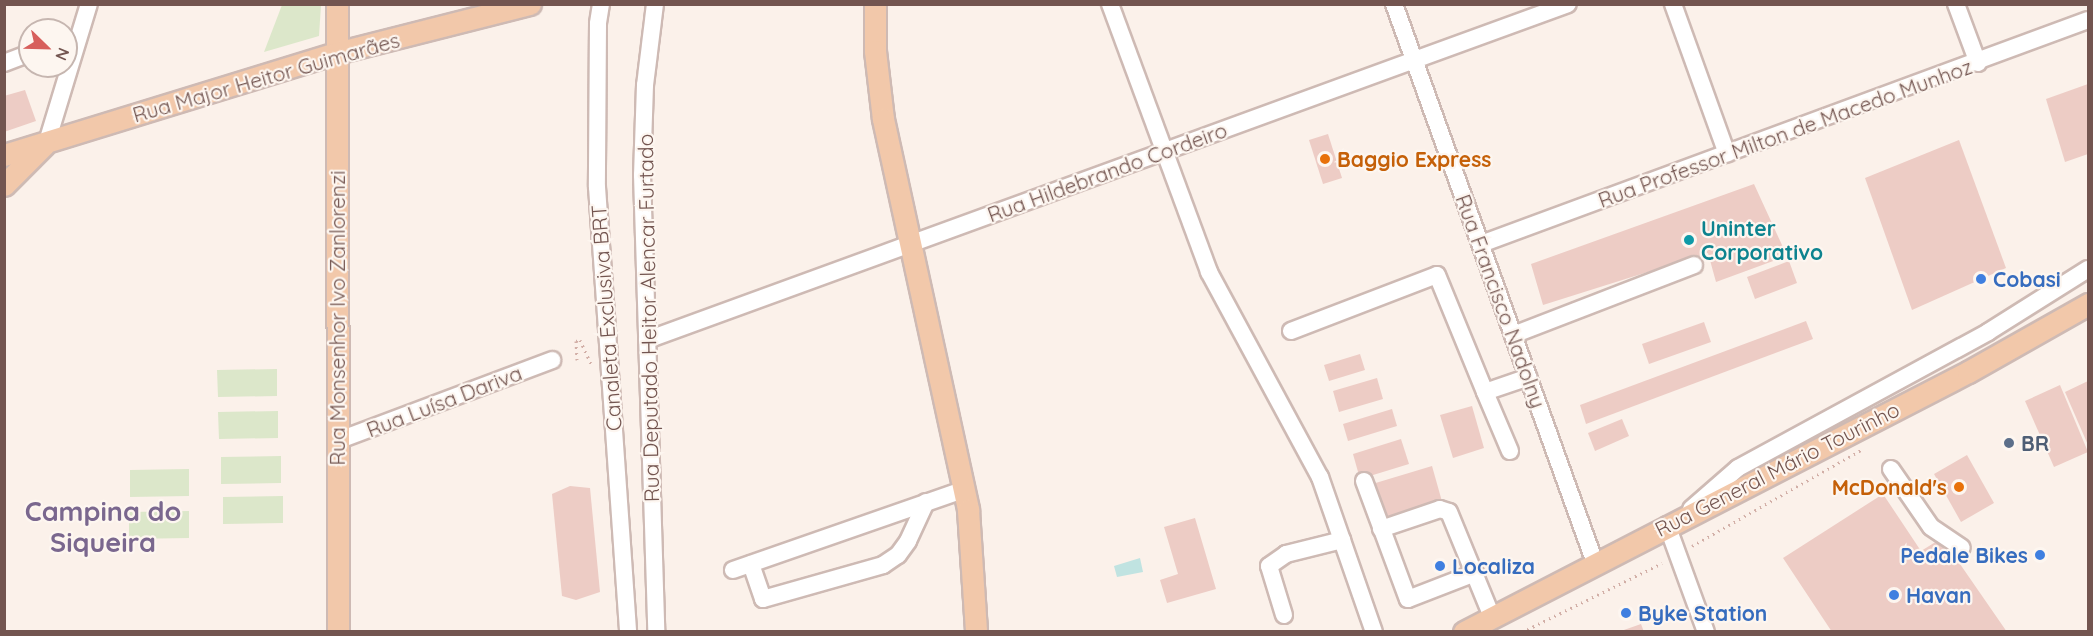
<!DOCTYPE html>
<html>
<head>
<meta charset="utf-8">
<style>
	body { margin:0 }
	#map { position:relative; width:2093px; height:636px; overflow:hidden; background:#fbf1ea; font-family:Quicksand,sans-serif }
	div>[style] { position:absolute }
	.green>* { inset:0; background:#dce7ca }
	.water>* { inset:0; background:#c0e3e1 }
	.building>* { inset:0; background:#edccc5 }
	.path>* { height:3px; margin-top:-1.5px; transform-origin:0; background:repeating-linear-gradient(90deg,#d2afa7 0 1.5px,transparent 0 6px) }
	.roads { filter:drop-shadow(2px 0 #cebab4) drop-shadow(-2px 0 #cebab4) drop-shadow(0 2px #cebab4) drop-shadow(0 -2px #cebab4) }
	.minor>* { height:16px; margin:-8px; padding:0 8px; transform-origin:8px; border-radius:8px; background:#fff }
	.major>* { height:21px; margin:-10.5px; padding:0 10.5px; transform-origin:10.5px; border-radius:10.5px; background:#f2c8aa }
	.dots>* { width:16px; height:16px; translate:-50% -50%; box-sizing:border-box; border:3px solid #fdf6f0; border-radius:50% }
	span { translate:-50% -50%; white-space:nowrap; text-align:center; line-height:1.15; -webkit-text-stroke:4.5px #fdf6f0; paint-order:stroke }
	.street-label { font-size:21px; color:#735550 }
	.food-label { font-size:21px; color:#c56008; font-weight:700 }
	.left { translate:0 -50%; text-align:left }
	.right { translate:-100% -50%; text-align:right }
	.culture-label { font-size:21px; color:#0d838f; font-weight:700 }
	.shop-label { font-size:21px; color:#366cbe; font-weight:700 }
	.service-label { font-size:21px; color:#4e5e75; font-weight:700 }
	.district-label { font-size:27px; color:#7a678e; font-weight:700 }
	.frame { position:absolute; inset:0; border:6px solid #735550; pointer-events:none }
	.north { position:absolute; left:18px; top:18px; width:60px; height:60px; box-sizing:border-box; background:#fdf6f0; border:2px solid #c6b6b0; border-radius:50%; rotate:113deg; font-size:16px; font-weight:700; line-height:24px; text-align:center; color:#735550 }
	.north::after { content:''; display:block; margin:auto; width:21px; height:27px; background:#d75f5c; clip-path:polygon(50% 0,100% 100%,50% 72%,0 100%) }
</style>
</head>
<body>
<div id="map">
	<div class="green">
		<div style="clip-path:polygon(282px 5px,321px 5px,319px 36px,264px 52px)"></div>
		<div style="clip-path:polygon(277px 369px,277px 396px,218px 397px,217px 370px)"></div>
		<div style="clip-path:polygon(278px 411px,278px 438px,219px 439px,218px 412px)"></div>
		<div style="clip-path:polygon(281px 456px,281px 483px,221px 484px,221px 457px)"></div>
		<div style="clip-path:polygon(189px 469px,189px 496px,130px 497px,130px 470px)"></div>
		<div style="clip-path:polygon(283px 496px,283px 523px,223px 524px,223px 497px)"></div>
		<div style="clip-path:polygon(189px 511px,189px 538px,129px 539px,129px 512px)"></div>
	</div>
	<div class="water">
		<div style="clip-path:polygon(1140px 558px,1143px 572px,1117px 577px,1114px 566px)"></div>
	</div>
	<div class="building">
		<div style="clip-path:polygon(2088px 84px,2088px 154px,2065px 162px,2046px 99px)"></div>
		<div style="clip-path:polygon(25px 90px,36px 121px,4px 132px,4px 96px)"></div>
		<div style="clip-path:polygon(1328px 134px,1342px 178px,1323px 184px,1309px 140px)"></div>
		<div style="clip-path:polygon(1959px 140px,2006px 268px,1912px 310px,1865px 178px)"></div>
		<div style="clip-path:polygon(1754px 184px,1787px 256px,1716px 282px,1708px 253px,1543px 305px,1531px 264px)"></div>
		<div style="clip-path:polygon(1789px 261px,1797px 283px,1755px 299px,1747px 277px)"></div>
		<div style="clip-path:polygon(1806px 321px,1813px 339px,1586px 424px,1580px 405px)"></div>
		<div style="clip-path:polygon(1704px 322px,1711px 342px,1649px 364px,1642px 344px)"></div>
		<div style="clip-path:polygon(1360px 354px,1365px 370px,1329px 381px,1324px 365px)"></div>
		<div style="clip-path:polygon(1377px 378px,1383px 399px,1339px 412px,1333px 391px)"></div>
		<div style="clip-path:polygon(2088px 381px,2088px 445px,2065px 392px)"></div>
		<div style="clip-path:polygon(2060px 385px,2088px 452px,2054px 467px,2025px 401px)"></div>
		<div style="clip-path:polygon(1472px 406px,1484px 448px,1453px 458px,1440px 415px)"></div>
		<div style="clip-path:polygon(1392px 409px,1397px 426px,1348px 441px,1343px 424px)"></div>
		<div style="clip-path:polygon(1622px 419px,1629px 436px,1595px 451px,1588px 433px)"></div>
		<div style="clip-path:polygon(1401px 439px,1409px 464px,1360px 479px,1353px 454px)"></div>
		<div style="clip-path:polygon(1967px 455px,1994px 503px,1961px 522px,1934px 474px)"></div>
		<div style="clip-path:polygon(1432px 466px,1443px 505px,1380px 524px,1369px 485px)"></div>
		<div style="clip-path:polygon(570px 486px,590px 488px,600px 592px,576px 600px,562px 596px,552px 494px)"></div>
		<div style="clip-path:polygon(1883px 494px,1921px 551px,1942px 538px,2007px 632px,1832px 632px,1783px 558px)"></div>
		<div style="clip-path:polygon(1195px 518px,1216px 589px,1167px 603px,1160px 580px,1178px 574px,1164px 527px)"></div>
		<div style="clip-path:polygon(1641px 624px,1644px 632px,1621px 632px,1621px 631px)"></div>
	</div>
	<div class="path">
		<div style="left:577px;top:360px;width:19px;rotate:-93deg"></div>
		<div style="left:576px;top:341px;width:4px;rotate:-14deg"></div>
		<div style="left:580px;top:340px;width:26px;rotate:65deg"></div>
		<div style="left:1692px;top:546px;width:197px;rotate:-29.6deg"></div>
		<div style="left:1522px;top:632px;width:156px;rotate:-26.2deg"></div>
	</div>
	<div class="roads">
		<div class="minor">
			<div style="left:601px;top:4px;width:20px;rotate:99deg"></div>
			<div style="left:598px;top:24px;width:163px;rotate:90.4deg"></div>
			<div style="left:597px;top:187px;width:446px;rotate:86deg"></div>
			<div style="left:655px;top:4px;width:82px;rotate:97deg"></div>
			<div style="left:645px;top:85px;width:90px;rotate:91.9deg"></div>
			<div style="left:642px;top:175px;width:457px;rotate:88.2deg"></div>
			<div style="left:1110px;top:4px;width:286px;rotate:69.7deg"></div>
			<div style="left:1209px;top:272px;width:233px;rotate:61.6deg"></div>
			<div style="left:1320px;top:477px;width:164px;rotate:70.8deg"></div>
			<div style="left:1394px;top:4px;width:594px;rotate:70.22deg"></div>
			<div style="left:1673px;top:4px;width:159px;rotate:70.2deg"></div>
			<div style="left:1956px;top:4px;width:63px;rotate:69.6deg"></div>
			<div style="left:4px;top:63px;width:28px;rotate:-21deg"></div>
			<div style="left:47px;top:142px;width:144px;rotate:-73.1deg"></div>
			<div style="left:1481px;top:244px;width:647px;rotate:-20.26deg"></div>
			<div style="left:1291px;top:331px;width:156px;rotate:-21deg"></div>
			<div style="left:1437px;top:275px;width:126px;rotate:67.7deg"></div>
			<div style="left:1513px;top:335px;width:194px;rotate:-21.1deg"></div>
			<div style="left:647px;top:340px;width:980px;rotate:-20.04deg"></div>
			<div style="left:337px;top:441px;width:230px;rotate:-20.6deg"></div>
			<div style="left:1510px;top:451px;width:64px;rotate:-113deg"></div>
			<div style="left:1485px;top:392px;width:46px;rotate:-18.8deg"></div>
			<div style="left:1891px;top:469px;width:70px;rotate:55.4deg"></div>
			<div style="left:1931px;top:527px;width:37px;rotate:34deg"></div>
			<div style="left:1364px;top:481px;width:126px;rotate:69.6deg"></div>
			<div style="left:1408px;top:599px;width:72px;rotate:-21.2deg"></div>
			<div style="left:1691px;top:509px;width:62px;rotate:-41.1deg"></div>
			<div style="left:1738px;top:468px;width:285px;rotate:-28.5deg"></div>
			<div style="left:1988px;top:332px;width:118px;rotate:-32.2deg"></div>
			<div style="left:1667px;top:525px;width:114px;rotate:70deg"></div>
			<div style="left:1381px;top:529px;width:62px;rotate:-18.7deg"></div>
			<div style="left:1440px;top:509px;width:9px;rotate:18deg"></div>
			<div style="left:1449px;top:512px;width:113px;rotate:67.7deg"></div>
			<div style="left:751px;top:564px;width:37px;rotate:71deg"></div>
			<div style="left:763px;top:599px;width:125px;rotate:-15.8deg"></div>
			<div style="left:883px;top:565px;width:18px;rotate:-34deg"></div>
			<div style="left:898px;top:555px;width:17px;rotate:-54deg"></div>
			<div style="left:908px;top:541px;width:43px;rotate:-65.2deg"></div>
			<div style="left:733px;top:570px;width:246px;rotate:-19.2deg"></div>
			<div style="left:1284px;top:615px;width:51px;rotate:-107deg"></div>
			<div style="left:1269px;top:566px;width:21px;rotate:-35deg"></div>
			<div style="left:1286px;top:554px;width:58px;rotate:-14deg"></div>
		</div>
		<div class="major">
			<div style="left:337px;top:4px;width:628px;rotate:89.91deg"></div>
			<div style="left:875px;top:4px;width:47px;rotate:90deg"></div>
			<div style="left:875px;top:51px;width:68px;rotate:83.3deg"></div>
			<div style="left:883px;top:119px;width:400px;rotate:77.7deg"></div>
			<div style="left:968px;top:510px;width:122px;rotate:86.2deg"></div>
			<div style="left:4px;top:155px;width:347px;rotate:-17.1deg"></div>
			<div style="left:336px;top:53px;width:200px;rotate:-14.2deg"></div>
			<div style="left:4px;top:185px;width:57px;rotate:-45deg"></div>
			<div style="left:1464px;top:632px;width:567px;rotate:-27.29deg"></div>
			<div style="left:1968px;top:372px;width:138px;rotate:-29.5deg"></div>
		</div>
	</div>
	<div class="dots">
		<div style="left:1325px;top:159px;background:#e8710a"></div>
		<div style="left:1689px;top:240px;background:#0f9aa8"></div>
		<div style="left:1981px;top:279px;background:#3f7fe0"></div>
		<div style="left:2009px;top:443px;background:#5c6f8a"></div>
		<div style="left:1959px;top:487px;background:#e8710a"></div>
		<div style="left:2040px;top:555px;background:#3f7fe0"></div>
		<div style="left:1440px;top:566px;background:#3f7fe0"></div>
		<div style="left:1894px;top:595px;background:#3f7fe0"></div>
		<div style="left:1626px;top:613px;background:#3f7fe0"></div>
	</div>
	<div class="street-label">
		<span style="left:266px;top:77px;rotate:-16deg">Rua Major Heitor Guimarães</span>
		<span style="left:1785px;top:133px;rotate:-20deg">Rua Professor Milton de Macedo Munhoz</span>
		<span style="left:1107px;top:172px;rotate:-20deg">Rua Hildebrando Cordeiro</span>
		<span style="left:1501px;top:301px;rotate:70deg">Rua Francisco Nadolny</span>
		<span style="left:337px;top:318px;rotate:-90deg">Rua Monsenhor Ivo Zanlorenzi</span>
		<span style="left:606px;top:318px;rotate:-94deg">Canaleta Exclusiva BRT</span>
		<span style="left:648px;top:318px;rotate:-91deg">Rua Deputado Heitor Alencar Furtado</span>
		<span style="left:444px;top:401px;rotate:-21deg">Rua Luísa Dariva</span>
		<span style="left:1777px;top:469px;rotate:-27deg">Rua General Mário Tourinho</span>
	</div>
	<div class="food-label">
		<span class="left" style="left:1337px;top:159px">Baggio Express</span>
		<span class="right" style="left:1947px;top:487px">McDonald's</span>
	</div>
	<div class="culture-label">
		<span class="left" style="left:1701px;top:240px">Uninter<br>Corporativo</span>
	</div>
	<div class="shop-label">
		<span class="left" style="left:1993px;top:279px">Cobasi</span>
		<span class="right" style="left:2028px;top:555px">Pedale Bikes</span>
		<span class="left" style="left:1452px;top:566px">Localiza</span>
		<span class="left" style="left:1906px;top:595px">Havan</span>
		<span class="left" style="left:1638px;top:613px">Byke Station</span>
	</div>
	<div class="service-label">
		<span class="left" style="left:2021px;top:443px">BR</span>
	</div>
	<div class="district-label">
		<span style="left:103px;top:527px">Campina do<br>Siqueira</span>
	</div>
	<div class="frame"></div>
	<div class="north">N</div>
</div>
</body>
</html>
